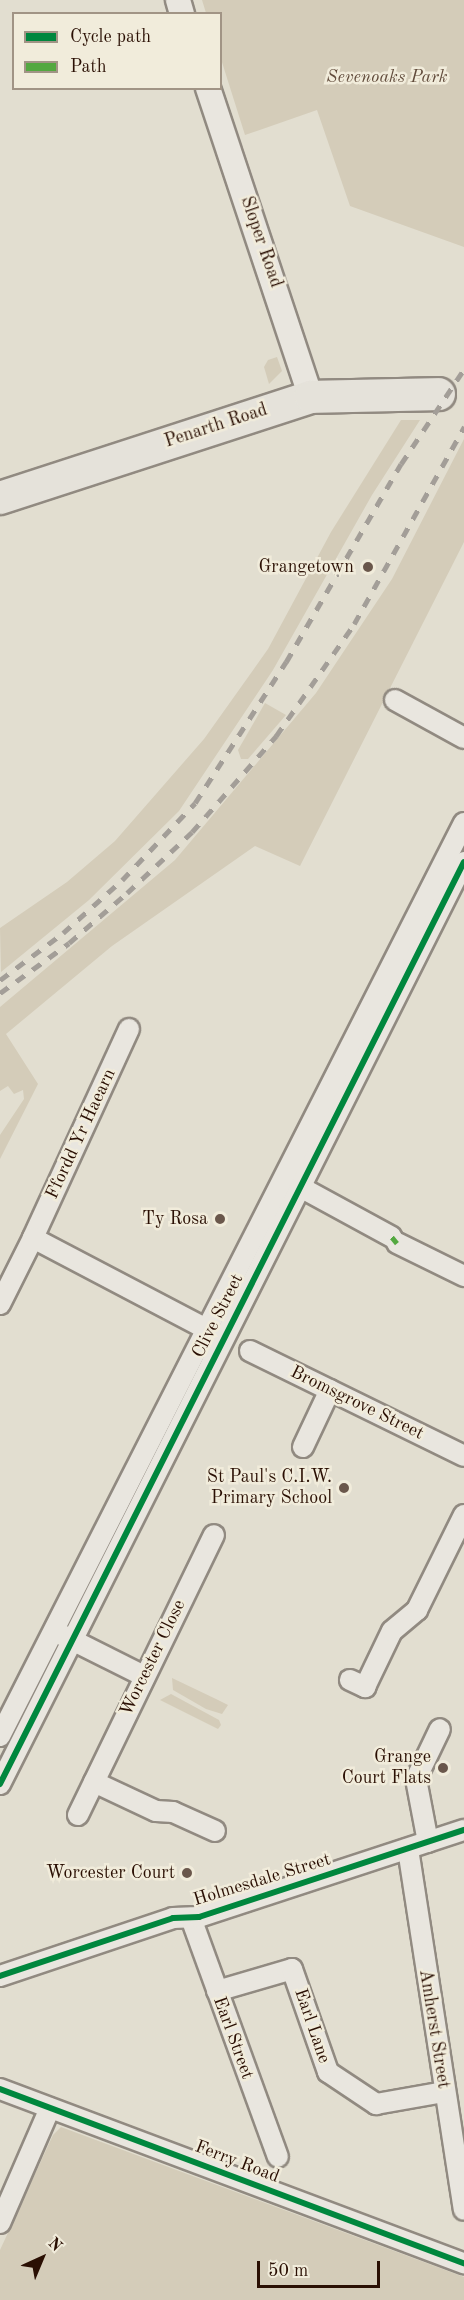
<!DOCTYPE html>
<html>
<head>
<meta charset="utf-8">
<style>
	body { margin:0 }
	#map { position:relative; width:464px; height:2300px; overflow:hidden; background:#e2ded0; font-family:"Old Standard TT",serif }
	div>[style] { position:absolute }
	.green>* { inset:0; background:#d4ccb9 }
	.roads { filter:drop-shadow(2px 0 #918a81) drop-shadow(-2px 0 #918a81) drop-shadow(0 2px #918a81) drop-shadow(0 -2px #918a81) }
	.minor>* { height:20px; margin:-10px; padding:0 10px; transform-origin:10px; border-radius:10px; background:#e9e6df }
	.tertiary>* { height:24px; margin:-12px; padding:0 12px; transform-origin:12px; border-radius:12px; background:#e9e6df }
	.primary>* { height:32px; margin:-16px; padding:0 16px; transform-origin:16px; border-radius:16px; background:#e5e2da }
	.rail>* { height:4.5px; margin-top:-2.25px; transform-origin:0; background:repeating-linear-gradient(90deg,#a39e98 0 10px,transparent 0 20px) }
	.quiet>* { height:4.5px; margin-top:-2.25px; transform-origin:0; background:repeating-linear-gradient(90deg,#53a840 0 9px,transparent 0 13.5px) }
	.cycleway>* { height:6px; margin:-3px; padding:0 3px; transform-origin:3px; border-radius:3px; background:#00873e }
	.dots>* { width:16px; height:16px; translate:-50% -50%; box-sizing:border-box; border:3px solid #f1ecdb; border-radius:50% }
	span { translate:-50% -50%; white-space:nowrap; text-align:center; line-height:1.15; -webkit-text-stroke:5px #f1ecdb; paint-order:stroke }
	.park-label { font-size:18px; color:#624c3c; font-style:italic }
	.street-label { font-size:18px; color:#2a0f03 }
	.poi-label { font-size:18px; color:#2a0f03 }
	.right { translate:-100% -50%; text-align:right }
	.legend { position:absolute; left:12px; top:12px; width:210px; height:78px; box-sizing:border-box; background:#f1ecdb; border:2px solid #a19485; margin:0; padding:8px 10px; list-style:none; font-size:18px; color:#2a0f03 }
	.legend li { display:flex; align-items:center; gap:12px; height:30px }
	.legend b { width:30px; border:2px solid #a19485 }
	.north { position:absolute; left:12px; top:2228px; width:60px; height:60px; -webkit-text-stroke:4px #f1ecdb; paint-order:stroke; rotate:44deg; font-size:16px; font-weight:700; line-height:24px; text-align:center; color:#2a0f03 }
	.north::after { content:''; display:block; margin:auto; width:21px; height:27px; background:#2a0f03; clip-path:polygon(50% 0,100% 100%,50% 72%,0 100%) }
	.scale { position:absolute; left:257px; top:2261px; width:123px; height:27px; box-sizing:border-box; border:3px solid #2a0f03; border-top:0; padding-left:8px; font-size:18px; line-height:21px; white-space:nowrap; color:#2a0f03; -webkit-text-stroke:4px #f1ecdb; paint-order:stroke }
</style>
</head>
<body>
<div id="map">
	<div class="green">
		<div style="clip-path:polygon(202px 0,464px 0,464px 247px,350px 206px,317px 110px,245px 135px,221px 59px,220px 14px,206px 13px)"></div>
		<div style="clip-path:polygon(277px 357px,282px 371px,269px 384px,264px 367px,268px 360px)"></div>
		<div style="clip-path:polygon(401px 420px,420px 420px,372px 495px,273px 670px,179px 811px,89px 900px,1px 972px,0 928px,67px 882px,115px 841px,204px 739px,268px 649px,331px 532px)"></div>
		<div style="clip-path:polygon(464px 439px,464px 542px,300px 866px,255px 846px,112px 946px,6px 1034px,38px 1084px,0 1159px,0 1135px,24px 1099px,23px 1090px,14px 1094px,8px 1086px,0 1091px,0 1007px,175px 860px,316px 693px,392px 579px)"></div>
		<div style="clip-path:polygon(265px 703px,286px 715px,248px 759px,241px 759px,238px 750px)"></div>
		<div style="clip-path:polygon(172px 1678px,216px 1699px,228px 1705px,222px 1714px,206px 1709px,173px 1690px)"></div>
		<div style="clip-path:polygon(171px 1694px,219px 1720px,221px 1725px,218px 1729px,160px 1700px)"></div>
		<div style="clip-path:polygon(61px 2127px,464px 2277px,464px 2300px,0 2300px,0 2250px,53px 2135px)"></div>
	</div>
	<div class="roads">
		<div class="minor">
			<div style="left:395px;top:700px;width:79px;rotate:28.8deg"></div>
			<div style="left:129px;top:1029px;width:230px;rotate:114.7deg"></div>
			<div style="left:33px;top:1238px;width:209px;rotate:27.7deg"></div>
			<div style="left:302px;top:1188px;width:102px;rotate:28.6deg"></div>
			<div style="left:397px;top:1243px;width:75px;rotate:26.2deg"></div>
			<div style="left:0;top:1304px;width:74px;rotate:-63.4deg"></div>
			<div style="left:250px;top:1351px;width:238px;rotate:26.1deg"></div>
			<div style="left:303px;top:1447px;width:63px;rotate:-64.7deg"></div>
			<div style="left:62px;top:1635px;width:92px;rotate:26.6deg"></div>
			<div style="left:350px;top:1680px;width:17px;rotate:25deg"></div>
			<div style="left:365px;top:1687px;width:62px;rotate:-64.3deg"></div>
			<div style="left:392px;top:1631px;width:33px;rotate:-40deg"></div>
			<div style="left:417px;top:1610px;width:106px;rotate:-63.7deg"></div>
			<div style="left:0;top:1736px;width:1024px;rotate:-63.06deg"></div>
			<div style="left:94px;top:1782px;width:68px;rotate:25.1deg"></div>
			<div style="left:156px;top:1811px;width:17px;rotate:3deg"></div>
			<div style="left:173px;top:1812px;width:46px;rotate:24.3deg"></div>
			<div style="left:0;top:1784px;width:1032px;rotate:-63.29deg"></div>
			<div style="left:78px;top:1815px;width:311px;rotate:-64.1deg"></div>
			<div style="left:428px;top:1842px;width:64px;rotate:-100.8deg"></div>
			<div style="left:416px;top:1779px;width:55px;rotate:-64.4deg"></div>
			<div style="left:408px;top:1849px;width:365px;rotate:81.2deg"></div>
			<div style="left:191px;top:1918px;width:254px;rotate:70deg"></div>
			<div style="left:0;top:1976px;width:182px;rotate:-18.5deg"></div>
			<div style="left:173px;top:1918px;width:26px;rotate:-2deg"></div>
			<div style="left:199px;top:1917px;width:279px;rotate:-18.2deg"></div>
			<div style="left:217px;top:1991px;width:78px;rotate:-16.3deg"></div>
			<div style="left:292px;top:1969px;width:109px;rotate:70.7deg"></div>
			<div style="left:328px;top:2072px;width:58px;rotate:33.7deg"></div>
			<div style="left:376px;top:2104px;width:69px;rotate:-10deg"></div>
			<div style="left:0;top:2089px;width:496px;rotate:20.6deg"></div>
			<div style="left:0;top:2223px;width:125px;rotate:-66.5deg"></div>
		</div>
		<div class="tertiary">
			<div style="left:178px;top:0;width:15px;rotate:74deg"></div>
			<div style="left:208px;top:88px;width:326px;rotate:71.6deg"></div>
		</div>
		<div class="primary">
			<div style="left:0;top:498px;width:327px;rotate:-18deg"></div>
			<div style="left:311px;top:397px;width:128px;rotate:-1.3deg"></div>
		</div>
	</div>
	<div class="rail">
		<div style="left:0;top:980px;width:79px;rotate:-36.7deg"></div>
		<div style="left:63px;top:933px;width:79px;rotate:-41.9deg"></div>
		<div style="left:122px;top:880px;width:106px;rotate:-46.5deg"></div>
		<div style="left:195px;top:803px;width:168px;rotate:-57.2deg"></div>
		<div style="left:286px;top:662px;width:229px;rotate:-59.9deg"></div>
		<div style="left:401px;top:464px;width:114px;rotate:-56.4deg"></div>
		<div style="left:0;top:993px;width:85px;rotate:-35.9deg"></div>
		<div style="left:69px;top:943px;width:77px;rotate:-40.8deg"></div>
		<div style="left:127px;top:893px;width:89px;rotate:-43.2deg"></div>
		<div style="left:192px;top:832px;width:128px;rotate:-48.8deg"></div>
		<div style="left:276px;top:736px;width:136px;rotate:-55.1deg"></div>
		<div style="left:354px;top:624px;width:226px;rotate:-60.8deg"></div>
	</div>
	<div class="quiet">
		<div style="left:392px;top:1237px;width:8px;rotate:50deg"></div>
	</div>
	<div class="cycleway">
		<div style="left:0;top:1784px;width:1032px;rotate:-63.29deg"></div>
		<div style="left:0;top:1976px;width:182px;rotate:-18.5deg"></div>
		<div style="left:173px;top:1918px;width:26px;rotate:-2deg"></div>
		<div style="left:199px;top:1917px;width:279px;rotate:-18.2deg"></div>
		<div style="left:0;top:2089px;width:496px;rotate:20.6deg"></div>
	</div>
	<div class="dots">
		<div style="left:368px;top:567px;background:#6a574b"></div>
		<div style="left:220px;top:1219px;background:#6a574b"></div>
		<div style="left:344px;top:1488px;background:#6a574b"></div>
		<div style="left:443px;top:1768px;background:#6a574b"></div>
		<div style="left:187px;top:1873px;background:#6a574b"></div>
	</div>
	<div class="park-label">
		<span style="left:387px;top:77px">Sevenoaks Park</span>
	</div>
	<div class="street-label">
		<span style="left:261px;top:242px;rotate:71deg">Sloper Road</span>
		<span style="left:216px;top:426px;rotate:-18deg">Penarth Road</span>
		<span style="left:81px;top:1134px;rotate:-65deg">Ffordd Yr Haearn</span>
		<span style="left:218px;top:1316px;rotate:-63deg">Clive Street</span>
		<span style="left:357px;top:1403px;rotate:26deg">Bromsgrove Street</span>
		<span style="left:153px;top:1658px;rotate:-64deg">Worcester Close</span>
		<span style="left:262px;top:1880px;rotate:-17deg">Holmesdale Street</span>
		<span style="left:312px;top:2026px;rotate:71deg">Earl Lane</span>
		<span style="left:434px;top:2029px;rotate:81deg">Amherst Street</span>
		<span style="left:233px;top:2038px;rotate:70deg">Earl Street</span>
		<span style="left:237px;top:2162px;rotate:21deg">Ferry Road</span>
	</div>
	<div class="poi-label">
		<span class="right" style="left:354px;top:567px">Grangetown</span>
		<span class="right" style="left:208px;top:1219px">Ty Rosa</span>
		<span class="right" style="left:332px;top:1488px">St Paul's C.I.W.<br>Primary School</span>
		<span class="right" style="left:431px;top:1768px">Grange<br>Court Flats</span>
		<span class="right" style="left:175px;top:1873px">Worcester Court</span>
	</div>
	<ul class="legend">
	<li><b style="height:8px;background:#00873e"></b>Cycle path</li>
	<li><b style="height:8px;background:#53a840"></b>Path</li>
	</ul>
	<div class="north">N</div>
	<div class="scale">50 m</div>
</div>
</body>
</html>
